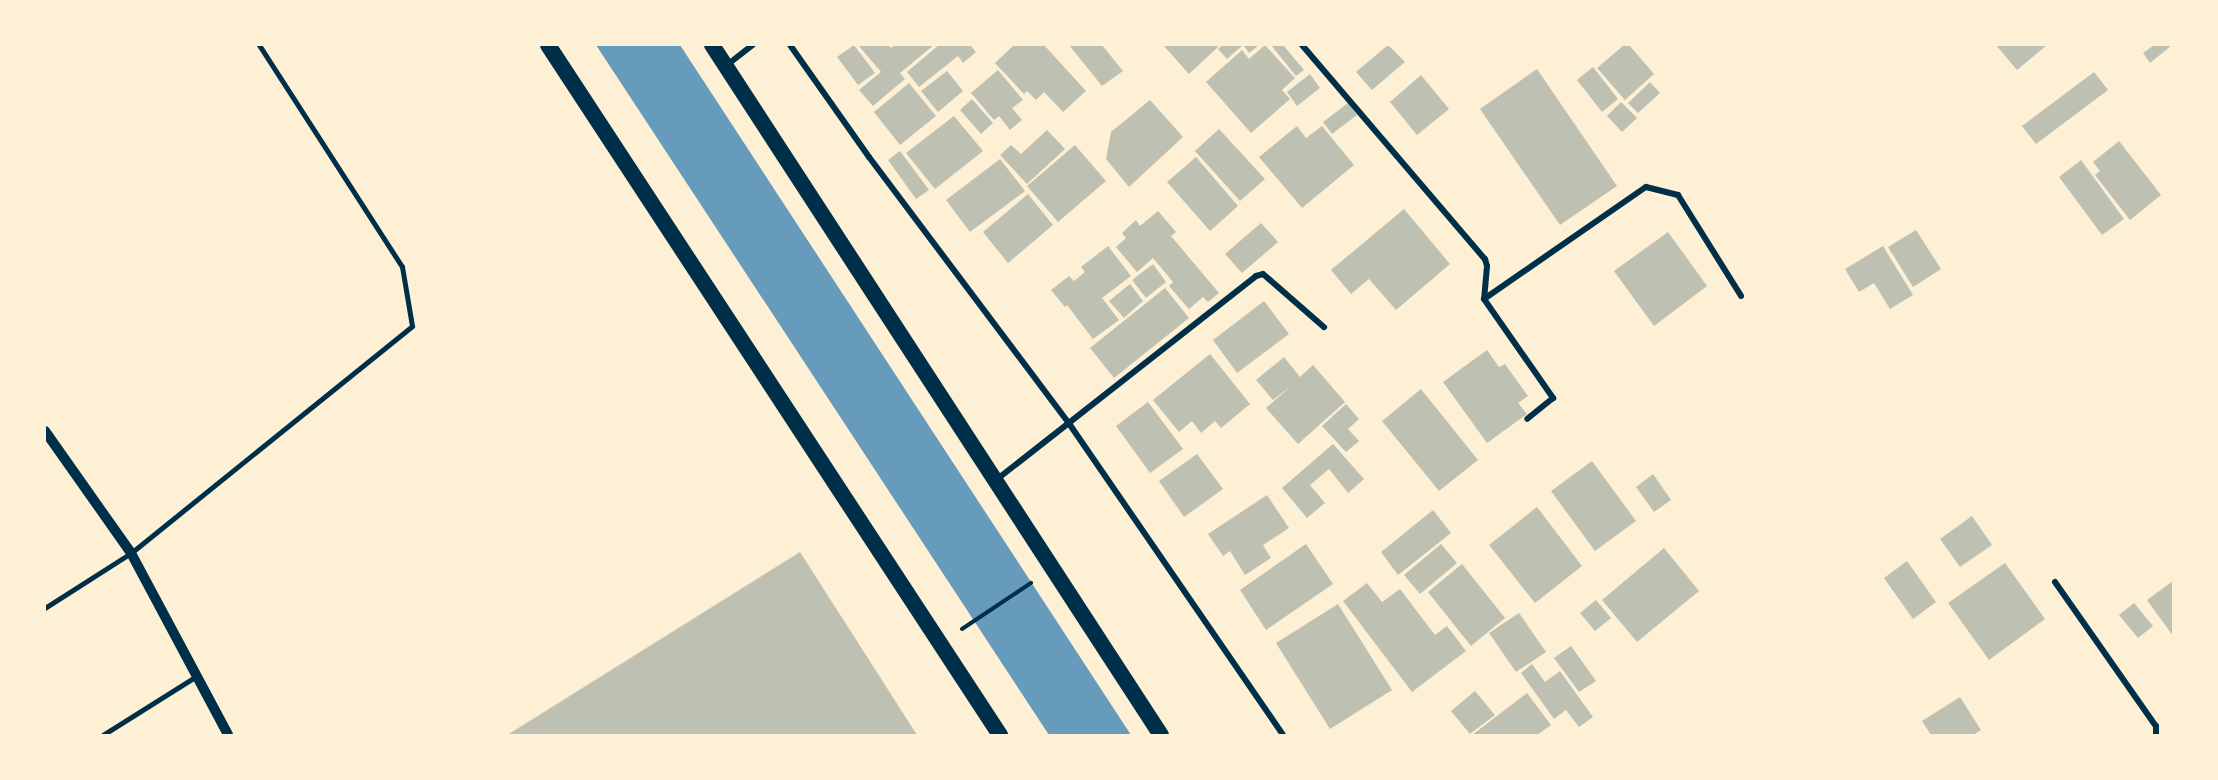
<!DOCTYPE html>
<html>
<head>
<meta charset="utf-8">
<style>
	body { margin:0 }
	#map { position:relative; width:2218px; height:780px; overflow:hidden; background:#fdf0d5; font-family:Figtree,sans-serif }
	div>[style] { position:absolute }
	.water>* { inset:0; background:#669bbc }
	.building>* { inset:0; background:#bec0b2 }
	.path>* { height:4px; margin:-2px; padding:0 2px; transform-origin:2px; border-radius:2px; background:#003049 }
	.service>* { height:4.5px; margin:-2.25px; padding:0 2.25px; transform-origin:2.25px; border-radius:2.25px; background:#003049 }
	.minor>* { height:6px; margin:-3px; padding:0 3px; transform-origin:3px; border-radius:3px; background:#003049 }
	.tertiary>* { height:10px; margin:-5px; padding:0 5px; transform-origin:5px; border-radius:5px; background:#003049 }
	.trunk>* { height:16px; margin:-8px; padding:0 8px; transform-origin:8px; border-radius:8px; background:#003049 }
	span { translate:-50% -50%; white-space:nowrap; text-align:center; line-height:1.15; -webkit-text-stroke:5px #fdf0d5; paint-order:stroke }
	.frame { position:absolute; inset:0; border:46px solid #fdf0d5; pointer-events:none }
</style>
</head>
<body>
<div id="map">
	<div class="water">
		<div style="clip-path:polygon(596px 45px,680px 45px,1131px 735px,1049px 735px)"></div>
	</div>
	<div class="building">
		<div style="clip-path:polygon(854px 45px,875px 73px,858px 85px,837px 57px)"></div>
		<div style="clip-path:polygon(858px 45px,889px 45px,891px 48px,895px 45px,934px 45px,900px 73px,905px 79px,873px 106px,859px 90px,881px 72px)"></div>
		<div style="clip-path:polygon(939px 45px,970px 45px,976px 52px,963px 63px,958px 56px,919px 87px,907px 72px)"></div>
		<div style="clip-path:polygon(1014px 45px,1044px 45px,1086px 91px,1063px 112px,1044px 92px,1036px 100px,1027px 91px,1024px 94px,995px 63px)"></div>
		<div style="clip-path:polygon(1069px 45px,1102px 45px,1123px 71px,1102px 86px)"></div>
		<div style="clip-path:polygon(1163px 45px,1217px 45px,1218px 47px,1189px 74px)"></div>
		<div style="clip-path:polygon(1223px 45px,1259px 45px,1249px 53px,1243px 45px,1227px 59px,1218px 49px)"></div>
		<div style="clip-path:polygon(1265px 45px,1295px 78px,1282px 90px,1290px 99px,1251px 133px,1206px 82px,1242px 50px,1249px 59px)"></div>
		<div style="clip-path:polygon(1271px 45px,1283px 45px,1304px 70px,1296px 76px)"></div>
		<div style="clip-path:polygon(1388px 45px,1405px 62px,1372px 90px,1356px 72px)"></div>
		<div style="clip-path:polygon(1624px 45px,1629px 45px,1654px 74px,1625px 100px,1597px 68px)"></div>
		<div style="clip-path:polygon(1996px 45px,2047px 45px,2017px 70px)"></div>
		<div style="clip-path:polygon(2154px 45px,2172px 45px,2150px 63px,2143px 53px)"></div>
		<div style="clip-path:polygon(1593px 67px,1618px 99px,1602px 112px,1577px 80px)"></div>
		<div style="clip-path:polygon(1537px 69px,1617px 186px,1560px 225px,1480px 109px)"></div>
		<div style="clip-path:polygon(998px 70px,1023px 100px,1012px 108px,1022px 120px,1010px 130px,999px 116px,994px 120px,971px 93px)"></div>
		<div style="clip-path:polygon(947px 71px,963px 91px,938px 112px,921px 91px)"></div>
		<div style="clip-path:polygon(2094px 72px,2108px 90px,2036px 144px,2022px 126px)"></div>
		<div style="clip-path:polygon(1310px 74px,1320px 88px,1297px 106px,1287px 92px)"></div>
		<div style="clip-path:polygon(1421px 75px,1449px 109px,1417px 135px,1390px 102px)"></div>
		<div style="clip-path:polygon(1650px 82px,1660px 93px,1638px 113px,1628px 103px)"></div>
		<div style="clip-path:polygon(909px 83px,936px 116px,900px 145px,874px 112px)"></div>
		<div style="clip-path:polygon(972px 99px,993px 123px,981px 134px,960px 110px)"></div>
		<div style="clip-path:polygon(1150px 100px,1183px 137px,1129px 187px,1106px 159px,1111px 132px)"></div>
		<div style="clip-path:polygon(1621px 102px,1637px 118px,1622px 132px,1607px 116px)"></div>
		<div style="clip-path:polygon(1348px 103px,1357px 115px,1332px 134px,1323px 122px)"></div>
		<div style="clip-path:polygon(954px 116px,983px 151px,935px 189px,906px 153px)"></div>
		<div style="clip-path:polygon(1297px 126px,1306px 138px,1322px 126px,1354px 165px,1302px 208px,1259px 157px)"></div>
		<div style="clip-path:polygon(1219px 129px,1265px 179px,1240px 201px,1195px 151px)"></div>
		<div style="clip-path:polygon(1047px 130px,1065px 149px,1027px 184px,1000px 155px,1011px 145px,1021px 154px)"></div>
		<div style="clip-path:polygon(2119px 141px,2161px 195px,2130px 220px,2095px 175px,2100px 171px,2093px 162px)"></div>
		<div style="clip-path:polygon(1075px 145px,1106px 181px,1058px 222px,1027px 186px)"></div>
		<div style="clip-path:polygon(900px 151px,929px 190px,916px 199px,888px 160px)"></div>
		<div style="clip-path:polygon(1196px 157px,1238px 206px,1210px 231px,1167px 182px)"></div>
		<div style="clip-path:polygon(1000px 159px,1025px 191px,970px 232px,946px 200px)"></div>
		<div style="clip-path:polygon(2081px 160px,2124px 219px,2102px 235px,2059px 177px)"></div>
		<div style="clip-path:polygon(1028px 194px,1053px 225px,1008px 263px,983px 232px)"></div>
		<div style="clip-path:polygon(1404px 209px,1450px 264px,1396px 310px,1369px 279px,1351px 294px,1331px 270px)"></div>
		<div style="clip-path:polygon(1158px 211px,1176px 232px,1171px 236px,1219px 293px,1208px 302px,1203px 297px,1189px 309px,1169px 286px,1173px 282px,1153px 258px,1137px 272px,1116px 247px,1126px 238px,1122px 233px,1136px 220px,1140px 226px)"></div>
		<div style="clip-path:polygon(1261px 223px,1278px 242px,1242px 273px,1225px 254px)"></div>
		<div style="clip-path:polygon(1916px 230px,1941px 269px,1913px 287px,1888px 247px)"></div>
		<div style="clip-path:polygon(1668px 232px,1707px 286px,1654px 326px,1614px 271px)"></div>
		<div style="clip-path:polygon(1108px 246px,1131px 276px,1102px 298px,1119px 320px,1093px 339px,1067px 305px,1065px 307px,1051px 290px,1069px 276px,1074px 281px,1085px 272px,1081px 267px)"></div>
		<div style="clip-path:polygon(1883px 246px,1913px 295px,1890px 309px,1874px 283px,1859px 292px,1845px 269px)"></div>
		<div style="clip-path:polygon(1153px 264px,1166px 282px,1146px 298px,1132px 280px)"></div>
		<div style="clip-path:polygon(1130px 284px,1143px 301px,1124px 318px,1109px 301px)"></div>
		<div style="clip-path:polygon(1165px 288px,1189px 318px,1114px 378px,1090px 348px)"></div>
		<div style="clip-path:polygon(1264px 301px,1289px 334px,1237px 373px,1213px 340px)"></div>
		<div style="clip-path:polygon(1487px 350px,1499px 367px,1505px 364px,1528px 396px,1518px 403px,1527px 414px,1487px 443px,1443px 382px)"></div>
		<div style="clip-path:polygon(1210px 354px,1250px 404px,1221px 428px,1215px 421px,1201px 433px,1192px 421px,1179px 432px,1153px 400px)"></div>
		<div style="clip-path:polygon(1284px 357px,1300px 377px,1313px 365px,1345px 402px,1298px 444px,1266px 408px,1292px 385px,1273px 400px,1256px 380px)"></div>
		<div style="clip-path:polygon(1421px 389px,1478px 460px,1439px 491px,1382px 421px)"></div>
		<div style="clip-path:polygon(1148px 402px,1183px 449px,1150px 473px,1116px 426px)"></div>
		<div style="clip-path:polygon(1346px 404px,1359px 419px,1348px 429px,1359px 441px,1346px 452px,1322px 426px)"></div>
		<div style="clip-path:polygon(1333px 444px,1364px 479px,1348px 493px,1329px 469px,1310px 485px,1325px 503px,1307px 518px,1282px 488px)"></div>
		<div style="clip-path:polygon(1197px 454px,1223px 489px,1184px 517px,1159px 481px)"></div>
		<div style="clip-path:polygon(1592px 461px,1636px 521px,1595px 551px,1551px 491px)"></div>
		<div style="clip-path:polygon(1653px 474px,1671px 500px,1654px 512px,1636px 487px)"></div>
		<div style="clip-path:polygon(1267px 495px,1289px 528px,1263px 545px,1271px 558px,1245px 575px,1230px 551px,1223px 556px,1208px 534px)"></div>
		<div style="clip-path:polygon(1537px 507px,1582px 566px,1535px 603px,1489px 545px)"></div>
		<div style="clip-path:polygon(1433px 510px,1451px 533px,1398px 575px,1381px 552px)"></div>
		<div style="clip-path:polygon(1972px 516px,1992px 545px,1960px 567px,1940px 539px)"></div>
		<div style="clip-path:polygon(1306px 544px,1333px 584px,1266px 630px,1240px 590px)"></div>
		<div style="clip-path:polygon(1441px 544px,1457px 563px,1420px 594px,1404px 575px)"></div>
		<div style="clip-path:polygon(1664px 548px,1699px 591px,1637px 642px,1602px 600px)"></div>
		<div style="clip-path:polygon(800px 552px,917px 735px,507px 735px)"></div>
		<div style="clip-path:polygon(1907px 561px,1936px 602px,1913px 619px,1884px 578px)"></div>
		<div style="clip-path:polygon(2005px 563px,2045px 619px,1989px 660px,1948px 603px)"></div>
		<div style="clip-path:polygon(1462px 564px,1505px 618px,1471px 646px,1428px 592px)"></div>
		<div style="clip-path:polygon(2173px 581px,2173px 636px,2147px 600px)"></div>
		<div style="clip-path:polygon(1367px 583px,1382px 602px,1400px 589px,1435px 635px,1447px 626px,1466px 651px,1412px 692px,1343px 601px)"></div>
		<div style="clip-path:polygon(1596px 600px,1611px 618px,1595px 631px,1580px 613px)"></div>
		<div style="clip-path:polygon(2134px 603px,2153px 626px,2138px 638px,2119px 615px)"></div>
		<div style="clip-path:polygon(1338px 604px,1392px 690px,1330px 729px,1276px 643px)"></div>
		<div style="clip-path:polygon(1519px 613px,1546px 652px,1516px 672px,1489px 633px)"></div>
		<div style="clip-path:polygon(1571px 646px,1596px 681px,1579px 692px,1554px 658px)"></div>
		<div style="clip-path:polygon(1532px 664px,1545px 682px,1560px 671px,1593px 717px,1579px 727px,1566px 710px,1554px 719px,1521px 673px)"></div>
		<div style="clip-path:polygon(1475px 691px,1495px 715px,1470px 734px,1451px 711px)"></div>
		<div style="clip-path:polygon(1527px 693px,1551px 725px,1537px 735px,1472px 735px)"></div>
		<div style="clip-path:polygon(1960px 697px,1981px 730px,1973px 735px,1931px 735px,1922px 721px)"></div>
	</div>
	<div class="path">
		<div style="left:962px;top:629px;width:83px;rotate:-33.7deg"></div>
	</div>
	<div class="service">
		<div style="left:45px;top:608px;width:102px;rotate:-32.6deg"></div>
		<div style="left:131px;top:553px;width:361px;rotate:-38.9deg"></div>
		<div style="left:412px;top:326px;width:60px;rotate:-99.6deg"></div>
		<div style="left:402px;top:267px;width:264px;rotate:-122.8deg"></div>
		<div style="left:103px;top:735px;width:109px;rotate:-32.2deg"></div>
	</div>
	<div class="minor">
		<div style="left:790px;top:45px;width:137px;rotate:54.8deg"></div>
		<div style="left:869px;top:157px;width:331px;rotate:53.1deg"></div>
		<div style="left:1068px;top:422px;width:380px;rotate:55.5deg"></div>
		<div style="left:1302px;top:45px;width:282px;rotate:49.5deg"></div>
		<div style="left:1485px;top:259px;width:7px;rotate:74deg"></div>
		<div style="left:1487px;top:266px;width:33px;rotate:95deg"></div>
		<div style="left:1484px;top:299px;width:121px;rotate:55.1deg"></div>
		<div style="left:1553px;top:398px;width:33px;rotate:141deg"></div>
		<div style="left:727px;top:65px;width:33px;rotate:-38deg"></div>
		<div style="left:1484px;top:299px;width:197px;rotate:-34.7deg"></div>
		<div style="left:1646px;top:187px;width:33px;rotate:14deg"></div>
		<div style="left:1678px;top:195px;width:119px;rotate:58deg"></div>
		<div style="left:996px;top:480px;width:330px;rotate:-38.1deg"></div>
		<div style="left:1256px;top:276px;width:7px;rotate:-16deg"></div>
		<div style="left:1263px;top:274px;width:81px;rotate:41deg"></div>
		<div style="left:2055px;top:582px;width:176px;rotate:55deg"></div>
		<div style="left:2156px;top:726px;width:9px;rotate:90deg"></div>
	</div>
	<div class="tertiary">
		<div style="left:45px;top:431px;width:149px;rotate:54.8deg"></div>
		<div style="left:131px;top:553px;width:206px;rotate:61.9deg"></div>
	</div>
	<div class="trunk">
		<div style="left:548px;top:45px;width:825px;rotate:56.77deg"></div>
		<div style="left:712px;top:45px;width:823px;rotate:56.95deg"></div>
	</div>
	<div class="frame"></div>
</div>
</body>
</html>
